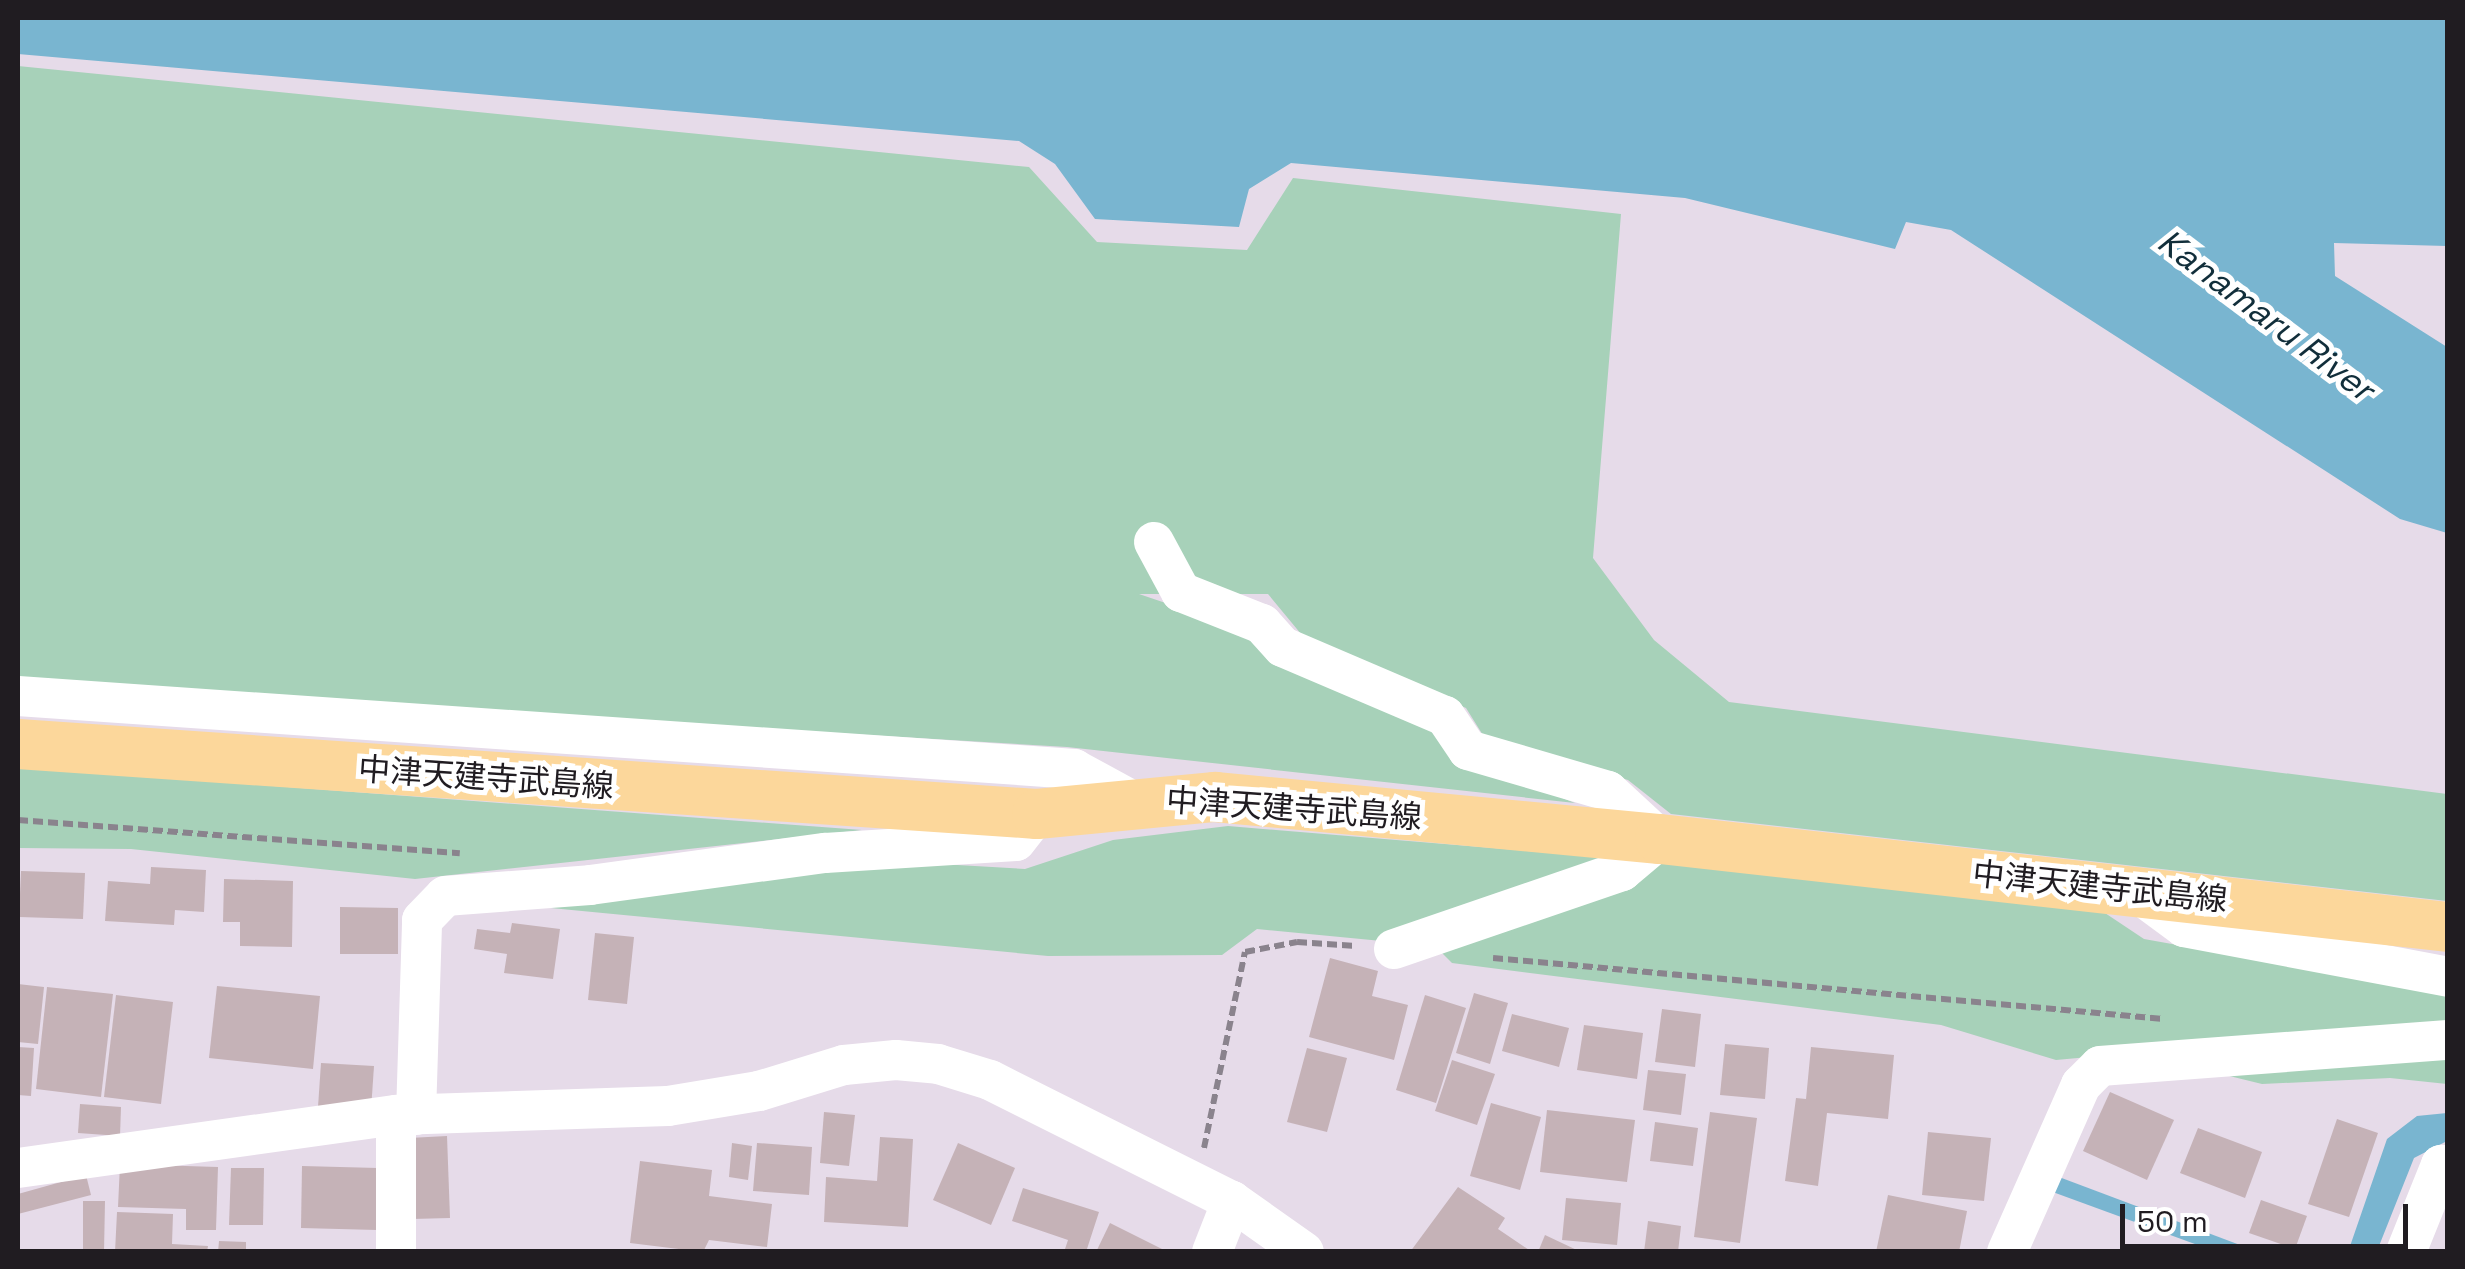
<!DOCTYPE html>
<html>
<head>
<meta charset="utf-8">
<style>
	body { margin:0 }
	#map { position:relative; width:2465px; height:1269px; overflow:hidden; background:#e6dbe9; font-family:"Space Grotesk","Noto Sans JP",sans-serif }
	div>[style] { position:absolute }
	.green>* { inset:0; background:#a7d1b9 }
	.water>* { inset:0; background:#79b5d0 }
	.building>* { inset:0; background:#c5b2b7 }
	.path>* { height:6px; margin-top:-3px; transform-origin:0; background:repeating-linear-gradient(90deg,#8a838d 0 10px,transparent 0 15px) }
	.minor>* { height:40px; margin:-20px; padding:0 20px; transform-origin:20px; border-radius:20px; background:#fff }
	.major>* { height:50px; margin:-25px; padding:0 25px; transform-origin:25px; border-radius:25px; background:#fcd79b }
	span { translate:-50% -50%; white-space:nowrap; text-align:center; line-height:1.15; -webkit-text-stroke:10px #fff; paint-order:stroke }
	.street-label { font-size:32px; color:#201c21 }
	.water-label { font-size:35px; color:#112e3a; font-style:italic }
	.frame { position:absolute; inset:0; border:20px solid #201c21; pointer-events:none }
	.scale { position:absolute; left:2120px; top:1204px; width:288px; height:45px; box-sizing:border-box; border:5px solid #201c21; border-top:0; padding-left:12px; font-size:30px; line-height:35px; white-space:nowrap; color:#201c21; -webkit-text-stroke:8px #fff; paint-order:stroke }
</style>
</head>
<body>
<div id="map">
	<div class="green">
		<div style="clip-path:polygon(18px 66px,1029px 167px,1097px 242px,1247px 250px,1293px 178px,1621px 214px,1593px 558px,1654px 640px,1729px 702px,2447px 794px,2447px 901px,1671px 814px,1628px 780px,1486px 740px,1466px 708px,1306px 640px,1268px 594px,1139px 594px,1254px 633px,1426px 724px,1450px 753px,1575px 803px,1067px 747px,18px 684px)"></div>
		<div style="clip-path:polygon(18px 767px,862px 830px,415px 879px,131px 849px,18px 848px)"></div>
		<div style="clip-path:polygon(1228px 826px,1612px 858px,1392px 942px,1257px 929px,1222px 955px,1048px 956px,530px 906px,854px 859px,1025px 869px,1113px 840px)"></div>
		<div style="clip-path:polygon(1666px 862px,2099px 909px,2144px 939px,2447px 993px,2447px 1024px,2056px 1060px,1941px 1025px,1452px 963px,1434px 945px)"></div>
		<div style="clip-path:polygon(2447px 1052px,2447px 1084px,2390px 1078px,2262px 1084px,2209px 1071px)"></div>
	</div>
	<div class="water">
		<div style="clip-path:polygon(18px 18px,2447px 18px,2447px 246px,2334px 243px,2335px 276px,2447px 347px,2447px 533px,2400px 519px,1951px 230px,1906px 222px,1895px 249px,1685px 198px,1291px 163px,1249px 189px,1239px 227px,1095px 219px,1055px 164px,1019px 141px,18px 54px)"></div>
		<div style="clip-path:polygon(2447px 1113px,2447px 1141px,2414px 1158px,2377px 1251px,2348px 1252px,2387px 1139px,2417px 1116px)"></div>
		<div style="clip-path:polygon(2059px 1177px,2256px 1251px,2214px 1251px,2050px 1191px)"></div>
	</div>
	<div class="building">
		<div style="clip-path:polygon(151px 867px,206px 870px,204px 912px,175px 910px,174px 925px,105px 921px,108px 881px,150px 884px)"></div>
		<div style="clip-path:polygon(21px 871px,85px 873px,83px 919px,19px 917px)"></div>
		<div style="clip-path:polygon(224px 879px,293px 881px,292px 947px,240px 946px,240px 922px,223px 922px)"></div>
		<div style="clip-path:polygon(340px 907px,398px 908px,398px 954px,340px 954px)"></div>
		<div style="clip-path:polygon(512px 923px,560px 929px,553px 979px,504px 973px,507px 954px,474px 949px,477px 929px,510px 933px)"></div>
		<div style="clip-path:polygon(595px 933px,634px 937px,627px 1004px,588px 1000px)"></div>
		<div style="clip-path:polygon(1330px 958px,1378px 971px,1372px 996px,1408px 1005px,1394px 1060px,1309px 1037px)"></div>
		<div style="clip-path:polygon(18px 984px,44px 987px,38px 1044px,18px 1042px)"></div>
		<div style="clip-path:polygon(217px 986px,320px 996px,313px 1069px,209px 1058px)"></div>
		<div style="clip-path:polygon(47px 987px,113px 994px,101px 1097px,36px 1089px)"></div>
		<div style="clip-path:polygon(1474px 993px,1508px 1003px,1490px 1064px,1456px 1053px)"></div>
		<div style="clip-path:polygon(116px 995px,173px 1002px,161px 1104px,104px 1097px)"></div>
		<div style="clip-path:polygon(1425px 995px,1466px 1008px,1436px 1103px,1396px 1090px)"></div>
		<div style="clip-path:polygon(1662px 1009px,1701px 1014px,1695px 1067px,1655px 1062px)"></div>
		<div style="clip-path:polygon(1512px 1014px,1569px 1028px,1559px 1067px,1502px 1051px)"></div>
		<div style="clip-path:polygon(1584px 1025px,1643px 1033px,1637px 1079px,1577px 1070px)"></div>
		<div style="clip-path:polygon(1725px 1044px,1769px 1048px,1765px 1099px,1720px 1095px)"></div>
		<div style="clip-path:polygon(18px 1047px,34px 1048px,31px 1096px,18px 1095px)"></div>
		<div style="clip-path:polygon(1811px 1047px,1894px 1055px,1888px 1119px,1827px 1113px,1818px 1186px,1785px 1181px,1796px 1098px,1806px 1099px)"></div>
		<div style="clip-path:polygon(1307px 1048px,1347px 1058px,1327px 1132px,1287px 1122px)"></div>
		<div style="clip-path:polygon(1452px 1060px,1495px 1074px,1477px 1125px,1435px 1111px)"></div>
		<div style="clip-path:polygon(321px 1063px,374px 1066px,371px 1110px,318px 1107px)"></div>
		<div style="clip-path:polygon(1648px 1070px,1686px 1074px,1681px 1115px,1643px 1110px)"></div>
		<div style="clip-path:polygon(2110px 1092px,2174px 1120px,2147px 1180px,2083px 1151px)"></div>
		<div style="clip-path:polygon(1491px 1103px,1541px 1117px,1520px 1190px,1470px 1176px)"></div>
		<div style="clip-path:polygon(80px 1104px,121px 1107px,120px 1136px,78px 1133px)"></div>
		<div style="clip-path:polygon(1547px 1110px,1635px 1120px,1627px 1182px,1540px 1172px)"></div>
		<div style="clip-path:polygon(824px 1112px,855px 1115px,849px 1166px,820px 1163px)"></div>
		<div style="clip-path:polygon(1710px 1112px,1757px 1118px,1740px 1243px,1694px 1237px)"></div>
		<div style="clip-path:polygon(2337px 1119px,2378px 1133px,2349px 1217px,2308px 1204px)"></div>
		<div style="clip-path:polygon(1655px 1122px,1698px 1128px,1693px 1166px,1650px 1161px)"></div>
		<div style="clip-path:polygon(2198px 1128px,2262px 1152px,2245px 1198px,2180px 1173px)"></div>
		<div style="clip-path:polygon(1928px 1132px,1991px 1138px,1984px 1201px,1922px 1195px)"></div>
		<div style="clip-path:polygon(447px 1136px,450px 1218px,412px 1219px,409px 1138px)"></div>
		<div style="clip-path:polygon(880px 1137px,913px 1139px,908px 1227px,824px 1222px,826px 1177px,877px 1181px)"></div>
		<div style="clip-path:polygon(732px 1143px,752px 1146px,748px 1180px,729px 1177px)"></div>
		<div style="clip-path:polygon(757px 1143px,812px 1147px,809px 1195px,753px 1191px)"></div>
		<div style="clip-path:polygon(958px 1143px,1015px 1168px,991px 1225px,933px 1200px)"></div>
		<div style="clip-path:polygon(640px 1161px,712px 1170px,709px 1196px,772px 1204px,767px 1247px,709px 1240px,703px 1252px,630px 1243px)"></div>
		<div style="clip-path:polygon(120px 1164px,218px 1167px,216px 1230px,186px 1230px,186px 1209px,118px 1207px)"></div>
		<div style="clip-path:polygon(302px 1166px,378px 1168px,377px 1230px,301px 1228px)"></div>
		<div style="clip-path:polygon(231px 1168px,264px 1168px,263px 1225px,229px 1225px)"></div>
		<div style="clip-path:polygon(86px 1175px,91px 1195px,18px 1214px,18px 1194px)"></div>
		<div style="clip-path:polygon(1458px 1187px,1505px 1218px,1498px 1229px,1532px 1252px,1410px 1252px)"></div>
		<div style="clip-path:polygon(1023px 1188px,1099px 1212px,1086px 1252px,1064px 1252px,1068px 1240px,1012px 1221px)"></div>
		<div style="clip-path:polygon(1888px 1195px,1967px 1211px,1959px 1252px,1876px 1252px)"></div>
		<div style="clip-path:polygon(1566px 1198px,1621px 1203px,1617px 1245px,1562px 1240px)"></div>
		<div style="clip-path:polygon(2261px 1200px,2307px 1216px,2295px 1249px,2249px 1233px)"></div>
		<div style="clip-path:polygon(83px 1201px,105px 1201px,104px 1252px,83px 1252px)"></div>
		<div style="clip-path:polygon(117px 1212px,173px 1214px,172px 1244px,208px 1246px,207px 1252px,115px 1252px)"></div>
		<div style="clip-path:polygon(1648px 1221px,1681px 1226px,1678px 1252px,1644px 1252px)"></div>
		<div style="clip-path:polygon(1110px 1223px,1168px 1252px,1096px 1252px)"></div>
		<div style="clip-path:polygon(1545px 1235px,1581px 1252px,1538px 1252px)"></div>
		<div style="clip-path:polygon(219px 1241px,246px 1242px,246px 1252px,218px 1252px)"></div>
	</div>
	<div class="path">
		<div style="left:18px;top:820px;width:443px;rotate:4.3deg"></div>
		<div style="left:1493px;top:958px;width:673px;rotate:5.2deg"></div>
		<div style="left:1204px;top:1148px;width:200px;rotate:-78.2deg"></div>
		<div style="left:1245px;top:952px;width:53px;rotate:-10.9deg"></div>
		<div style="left:1297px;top:942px;width:59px;rotate:3.9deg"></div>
	</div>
	<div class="minor">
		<div style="left:1154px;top:542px;width:57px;rotate:61.6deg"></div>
		<div style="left:1181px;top:592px;width:87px;rotate:21.6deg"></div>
		<div style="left:1262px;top:624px;width:31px;rotate:48deg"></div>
		<div style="left:1283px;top:647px;width:176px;rotate:23.1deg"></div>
		<div style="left:1445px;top:716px;width:41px;rotate:55.9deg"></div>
		<div style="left:1468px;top:750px;width:146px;rotate:16.3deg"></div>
		<div style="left:1608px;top:791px;width:71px;rotate:42.7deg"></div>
		<div style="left:1660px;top:839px;width:50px;rotate:139.9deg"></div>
		<div style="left:1622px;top:871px;width:241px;rotate:161.1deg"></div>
		<div style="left:18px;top:696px;width:1059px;rotate:3.95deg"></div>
		<div style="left:1074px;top:769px;width:67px;rotate:28.5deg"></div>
		<div style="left:2135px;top:891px;width:61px;rotate:36.3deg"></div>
		<div style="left:2184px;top:927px;width:269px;rotate:10.7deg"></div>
		<div style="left:396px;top:1115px;width:137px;rotate:90deg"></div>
		<div style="left:416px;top:1115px;width:195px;rotate:-88.2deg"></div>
		<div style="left:422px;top:920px;width:33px;rotate:-46deg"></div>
		<div style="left:445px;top:896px;width:145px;rotate:-4.3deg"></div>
		<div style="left:590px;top:885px;width:237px;rotate:-7.8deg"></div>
		<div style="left:825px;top:853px;width:191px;rotate:-3.6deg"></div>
		<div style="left:1016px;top:841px;width:34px;rotate:-52deg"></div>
		<div style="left:18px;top:1168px;width:382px;rotate:-8deg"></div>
		<div style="left:396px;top:1115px;width:272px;rotate:-1.9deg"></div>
		<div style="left:668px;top:1106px;width:92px;rotate:-9.4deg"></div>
		<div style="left:759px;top:1091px;width:89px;rotate:-17deg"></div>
		<div style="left:844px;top:1065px;width:52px;rotate:-5.5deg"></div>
		<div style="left:896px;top:1060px;width:42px;rotate:5.4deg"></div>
		<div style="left:938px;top:1064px;width:54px;rotate:17.1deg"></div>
		<div style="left:990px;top:1080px;width:271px;rotate:26.6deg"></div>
		<div style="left:1232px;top:1201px;width:88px;rotate:35.3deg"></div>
		<div style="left:1212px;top:1252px;width:55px;rotate:-68.6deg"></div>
		<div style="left:2007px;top:1252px;width:183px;rotate:-66.1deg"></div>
		<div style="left:2081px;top:1085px;width:27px;rotate:-45deg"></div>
		<div style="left:2100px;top:1066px;width:349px;rotate:-4.3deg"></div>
		<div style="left:2406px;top:1252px;width:94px;rotate:-68.1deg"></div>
		<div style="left:2441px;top:1165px;width:7px"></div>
	</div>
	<div class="major">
		<div style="left:18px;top:744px;width:1021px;rotate:3.93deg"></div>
		<div style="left:1037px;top:814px;width:179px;rotate:-5.5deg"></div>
		<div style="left:1215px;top:797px;width:447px;rotate:5.4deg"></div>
		<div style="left:1660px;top:839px;width:793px;rotate:6.37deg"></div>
	</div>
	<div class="street-label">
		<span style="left:486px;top:778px;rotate:4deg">中津天建寺武島線</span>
		<span style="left:1294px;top:809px;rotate:4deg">中津天建寺武島線</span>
		<span style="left:2100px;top:887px;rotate:6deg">中津天建寺武島線</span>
	</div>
	<div class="water-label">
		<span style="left:2266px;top:315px;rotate:37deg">Kanamaru River</span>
	</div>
	<div class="frame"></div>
	<div class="scale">50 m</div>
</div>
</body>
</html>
